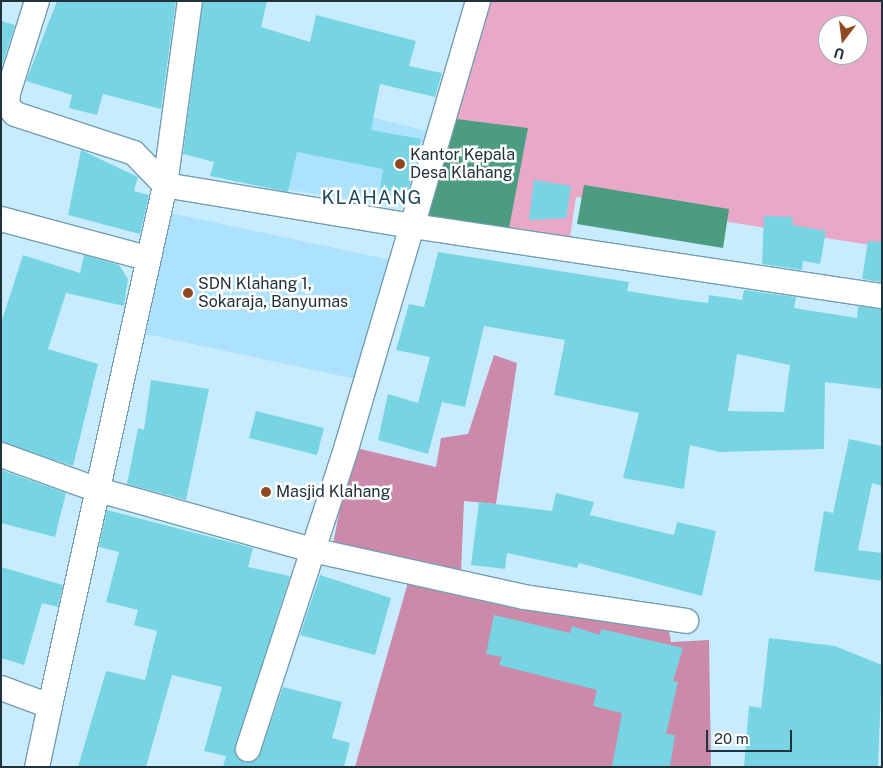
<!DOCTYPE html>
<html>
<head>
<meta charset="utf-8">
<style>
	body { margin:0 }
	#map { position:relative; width:883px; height:768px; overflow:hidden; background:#c8ecfd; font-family:"Public Sans",sans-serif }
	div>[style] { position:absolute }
	.built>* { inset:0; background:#ace2fb }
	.green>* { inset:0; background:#e8a8c8 }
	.forest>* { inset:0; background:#cc8aab }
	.water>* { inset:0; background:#4b9c80 }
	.building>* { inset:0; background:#77d5e3 }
	.roads { filter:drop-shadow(1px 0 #739eb1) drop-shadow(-1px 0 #739eb1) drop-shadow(0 1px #739eb1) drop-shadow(0 -1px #739eb1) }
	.street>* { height:24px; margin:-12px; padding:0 12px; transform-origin:12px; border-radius:12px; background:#fff }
	.dots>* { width:14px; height:14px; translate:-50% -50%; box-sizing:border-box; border:2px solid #fff; border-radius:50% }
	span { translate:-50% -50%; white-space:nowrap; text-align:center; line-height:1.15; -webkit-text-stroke:5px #fff; paint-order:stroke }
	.poi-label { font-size:16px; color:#20323a }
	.left { translate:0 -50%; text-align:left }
	.quarter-label { font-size:19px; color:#1e4859; letter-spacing:1px }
	.frame { position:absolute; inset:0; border:2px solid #20323a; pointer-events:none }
	.north { position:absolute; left:818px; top:15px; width:50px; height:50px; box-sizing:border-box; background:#fff; border:1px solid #a6adb0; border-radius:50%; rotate:195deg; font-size:14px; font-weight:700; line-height:20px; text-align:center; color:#20323a }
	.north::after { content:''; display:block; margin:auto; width:18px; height:22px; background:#8f4a21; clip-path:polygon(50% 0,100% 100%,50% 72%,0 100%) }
	.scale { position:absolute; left:706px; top:730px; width:86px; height:22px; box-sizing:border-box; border:2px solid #20323a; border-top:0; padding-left:6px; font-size:15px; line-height:18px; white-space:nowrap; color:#20323a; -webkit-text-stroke:4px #fff; paint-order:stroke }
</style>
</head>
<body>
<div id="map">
	<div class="built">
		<div style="clip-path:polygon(271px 91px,426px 131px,409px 208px,249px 184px)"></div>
		<div style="clip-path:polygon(171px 213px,391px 260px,365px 381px,146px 334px)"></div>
	</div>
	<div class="green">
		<div style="clip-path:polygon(evenodd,482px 1px,882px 1px,882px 247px,576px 197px,569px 244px,416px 221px,482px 1px,828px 25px,858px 25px,858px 55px,828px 55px,828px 25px)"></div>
	</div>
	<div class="forest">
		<div style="clip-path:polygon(494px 355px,517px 363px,496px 504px,464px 501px,460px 596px,667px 620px,671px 642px,709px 640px,711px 767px,355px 767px,409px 579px,331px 554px,352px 447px,436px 467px,441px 438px,468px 434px)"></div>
	</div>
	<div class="water">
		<div style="clip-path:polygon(448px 118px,528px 128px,509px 228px,424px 217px)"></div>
		<div style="clip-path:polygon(584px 185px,729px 209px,723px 248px,577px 224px)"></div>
	</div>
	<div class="building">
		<div style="clip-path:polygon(57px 1px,176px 1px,161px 109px,103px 94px,97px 115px,69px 108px,72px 95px,26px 81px)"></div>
		<div style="clip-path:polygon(203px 1px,267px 1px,261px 27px,310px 42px,316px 15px,416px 41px,409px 66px,442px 73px,435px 97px,380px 84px,371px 130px,421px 139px,407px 194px,380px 189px,383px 169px,297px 152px,288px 192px,210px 176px,214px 162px,183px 154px)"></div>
		<div style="clip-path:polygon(1px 21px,15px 25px,1px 69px)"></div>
		<div style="clip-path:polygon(81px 150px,138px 177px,134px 191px,149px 195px,140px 234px,68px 215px)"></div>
		<div style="clip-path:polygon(534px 180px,571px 186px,566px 218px,529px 220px)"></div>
		<div style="clip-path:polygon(764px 216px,793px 217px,792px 225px,826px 231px,820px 264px,803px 261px,802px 270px,762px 264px)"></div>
		<div style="clip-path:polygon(868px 241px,882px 242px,882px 282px,862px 279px)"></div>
		<div style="clip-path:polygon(evenodd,438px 252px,629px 282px,627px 291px,677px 299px,708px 303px,709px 295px,742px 300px,744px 290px,796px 297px,794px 308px,857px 318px,858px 306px,882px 309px,882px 389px,825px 382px,824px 449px,719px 452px,690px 445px,684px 489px,623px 478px,639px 413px,554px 395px,565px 340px,484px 326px,465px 407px,442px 402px,428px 454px,378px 440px,388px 394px,418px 403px,430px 357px,396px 350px,409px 304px,424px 307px,438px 252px,737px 354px,790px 365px,784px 412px,728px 411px,737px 354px)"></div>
		<div style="clip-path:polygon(23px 255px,80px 273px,84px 255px,119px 265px,128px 279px,124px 306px,66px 293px,48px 349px,98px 364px,73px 466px,1px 442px,1px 323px)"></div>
		<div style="clip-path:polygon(151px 380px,209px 389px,186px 500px,127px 484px,138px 428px,144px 430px)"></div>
		<div style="clip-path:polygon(256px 411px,324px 428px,317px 455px,249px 438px)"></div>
		<div style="clip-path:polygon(849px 439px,882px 446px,882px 486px,872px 483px,858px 550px,882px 553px,882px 581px,814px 571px,824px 511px,833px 513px)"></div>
		<div style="clip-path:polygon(1px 470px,66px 493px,55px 537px,1px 523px)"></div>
		<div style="clip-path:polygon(556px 493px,594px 502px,590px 515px,674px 535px,677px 522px,716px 531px,702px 596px,579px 563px,577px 568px,507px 553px,505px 569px,471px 565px,479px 502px,552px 511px)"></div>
		<div style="clip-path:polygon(107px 510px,253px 548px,248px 567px,290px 576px,235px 752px,244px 762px,258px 759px,283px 687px,342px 702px,332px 738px,350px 743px,344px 767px,223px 767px,226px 756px,204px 751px,222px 687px,172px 675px,146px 767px,78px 767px,106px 671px,145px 680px,157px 631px,134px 625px,138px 610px,106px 602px,119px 552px,99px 547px)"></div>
		<div style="clip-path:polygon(1px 567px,63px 585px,58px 607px,42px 603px,24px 665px,1px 658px)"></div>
		<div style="clip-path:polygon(320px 575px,391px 598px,375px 655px,300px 635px)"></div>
		<div style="clip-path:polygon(494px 615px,570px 633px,572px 626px,600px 635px,601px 629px,683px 648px,673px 681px,678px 682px,666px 734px,675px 735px,670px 767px,612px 767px,622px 713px,593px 706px,597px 690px,499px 665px,502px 657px,486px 654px)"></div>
		<div style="clip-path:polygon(769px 638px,835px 646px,882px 665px,878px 767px,744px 767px,749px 706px,761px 708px)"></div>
	</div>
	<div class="roads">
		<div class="street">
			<div style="left:37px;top:1px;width:96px;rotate:107.5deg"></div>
			<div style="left:8px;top:93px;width:12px;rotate:95deg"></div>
			<div style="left:7px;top:105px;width:12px;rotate:48deg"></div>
			<div style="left:15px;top:114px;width:125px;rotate:18.1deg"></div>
			<div style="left:134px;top:153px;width:45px;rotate:45.9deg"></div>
			<div style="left:165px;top:185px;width:250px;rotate:9.4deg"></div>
			<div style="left:412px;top:226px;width:229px;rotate:106.5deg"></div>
			<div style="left:347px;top:446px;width:319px;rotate:108.1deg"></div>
			<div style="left:478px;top:1px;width:234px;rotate:106.3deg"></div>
			<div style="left:412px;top:226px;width:475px;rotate:8.5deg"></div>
			<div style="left:1px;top:219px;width:151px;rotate:15deg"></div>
			<div style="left:1px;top:455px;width:100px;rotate:19.9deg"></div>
			<div style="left:95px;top:489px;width:225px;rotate:15.7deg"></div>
			<div style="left:312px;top:550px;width:217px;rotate:12.5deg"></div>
			<div style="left:524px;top:597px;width:164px;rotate:8.4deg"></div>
			<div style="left:1px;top:688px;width:52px;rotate:20.2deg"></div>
			<div style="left:50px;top:706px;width:62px;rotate:102deg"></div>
			<div style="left:50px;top:706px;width:534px;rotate:-77.55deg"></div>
			<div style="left:165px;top:185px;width:186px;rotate:-82.3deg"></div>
		</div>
	</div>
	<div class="dots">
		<div style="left:400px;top:164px;background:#8f4a21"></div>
		<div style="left:188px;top:293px;background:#8f4a21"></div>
		<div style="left:266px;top:492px;background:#8f4a21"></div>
	</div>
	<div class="poi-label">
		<span class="left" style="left:410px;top:164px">Kantor Kepala<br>Desa Klahang</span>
		<span class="left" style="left:198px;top:293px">SDN Klahang 1,<br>Sokaraja, Banyumas</span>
		<span class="left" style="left:276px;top:492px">Masjid Klahang</span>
	</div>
	<div class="quarter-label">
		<span style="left:372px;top:198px">KLAHANG</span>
	</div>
	<div class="frame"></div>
	<div class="north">U</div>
	<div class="scale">20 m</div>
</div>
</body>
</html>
